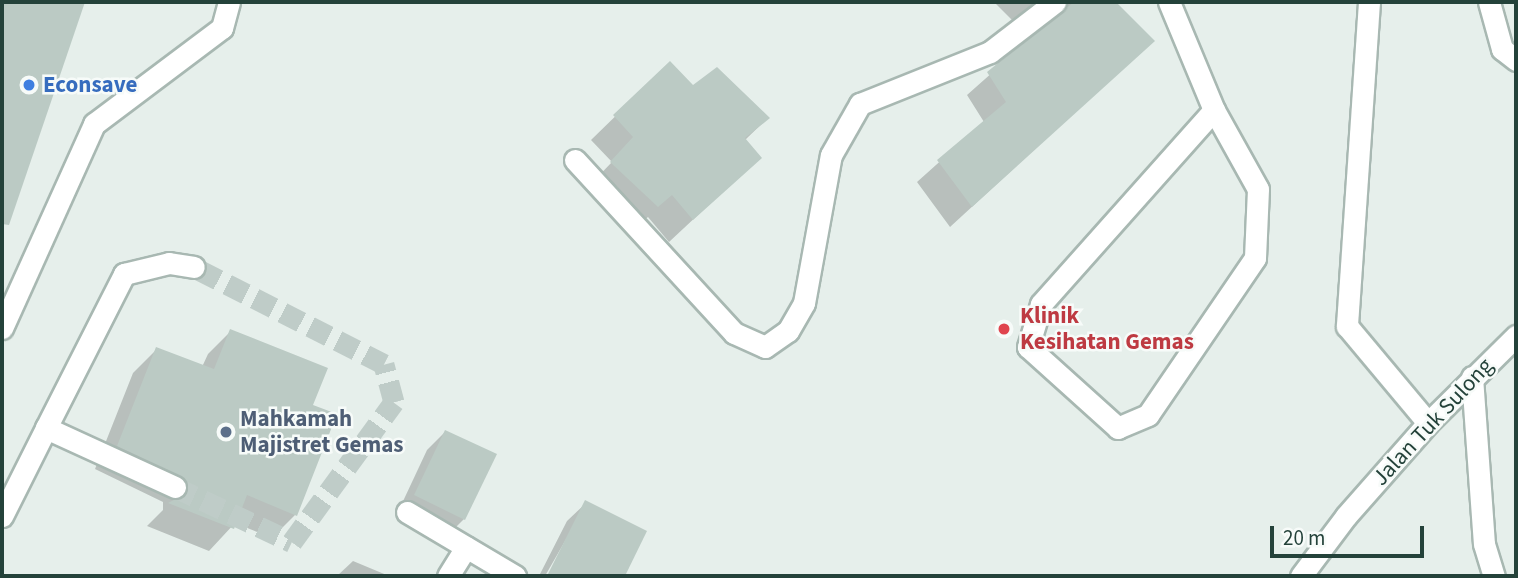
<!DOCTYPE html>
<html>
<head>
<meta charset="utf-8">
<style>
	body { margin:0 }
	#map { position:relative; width:1518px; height:578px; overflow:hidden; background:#e6efeb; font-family:"Source Sans 3",sans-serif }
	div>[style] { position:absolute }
	.shadow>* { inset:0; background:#0003 }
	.building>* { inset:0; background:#bbcac4 }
	.minor-tunnel>* { height:21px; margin-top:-10.5px; transform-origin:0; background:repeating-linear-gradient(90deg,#bfccc8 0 21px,transparent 0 31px) }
	.roads { filter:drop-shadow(2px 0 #a8b8b2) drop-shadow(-2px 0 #a8b8b2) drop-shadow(0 2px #a8b8b2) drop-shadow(0 -2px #a8b8b2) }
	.minor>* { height:21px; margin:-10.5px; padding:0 10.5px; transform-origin:10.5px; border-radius:10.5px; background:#fff }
	.dots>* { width:19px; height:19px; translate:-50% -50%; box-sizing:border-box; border:4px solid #f7fbf9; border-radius:50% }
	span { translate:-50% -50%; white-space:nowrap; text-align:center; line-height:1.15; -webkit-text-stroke:5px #f7fbf9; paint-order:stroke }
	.shop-label { font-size:23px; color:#366cbe; font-weight:700 }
	.left { translate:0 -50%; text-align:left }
	.health-label { font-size:23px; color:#be3a42; font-weight:700 }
	.service-label { font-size:23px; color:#4e5e75; font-weight:700 }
	.street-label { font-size:23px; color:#24423a }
	.frame { position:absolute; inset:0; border:4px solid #24423a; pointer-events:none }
	.scale { position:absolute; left:1270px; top:526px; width:154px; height:32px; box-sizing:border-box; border:4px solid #24423a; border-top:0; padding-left:9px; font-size:21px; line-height:24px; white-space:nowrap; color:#24423a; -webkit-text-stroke:5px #f7fbf9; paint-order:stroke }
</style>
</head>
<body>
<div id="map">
	<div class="shadow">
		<div style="clip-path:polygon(2px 2px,83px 2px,23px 178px,2px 199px)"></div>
		<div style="clip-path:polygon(994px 2px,1114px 2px,1152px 41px,950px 227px,917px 182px,984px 122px,967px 95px,1048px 23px,1044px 15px,1031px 9px,1013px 21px)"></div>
		<div style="clip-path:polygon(670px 63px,693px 87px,768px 118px,745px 140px,759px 158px,669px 242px,648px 217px,634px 228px,588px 187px,612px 162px,591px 140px)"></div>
		<div style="clip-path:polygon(231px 331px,311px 407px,295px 515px,272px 538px,235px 523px,209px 551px,147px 526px,163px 510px,163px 502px,95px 469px,133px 373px,157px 349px,202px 367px,208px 354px)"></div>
		<div style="clip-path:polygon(445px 432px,464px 519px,446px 537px,397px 514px,427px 450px)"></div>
		<div style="clip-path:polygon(586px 503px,645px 532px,623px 576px,549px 576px,576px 522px,545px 576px,539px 576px,567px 521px)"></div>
		<div style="clip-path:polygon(353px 561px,389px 576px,337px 576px)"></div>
	</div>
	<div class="building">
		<div style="clip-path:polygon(2px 2px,85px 2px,9px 225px,2px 224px)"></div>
		<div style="clip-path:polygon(1074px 2px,1116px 2px,1155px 41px,972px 207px,937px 160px,1006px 102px,987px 72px)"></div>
		<div style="clip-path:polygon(670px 61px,693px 85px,717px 67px,770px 118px,745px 138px,762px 158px,693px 220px,672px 195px,658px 207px,610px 162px,633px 137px,613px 115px)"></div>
		<div style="clip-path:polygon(230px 329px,328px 368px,313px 405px,337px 414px,297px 516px,247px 495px,234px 529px,168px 503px,187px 493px,185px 479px,117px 446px,156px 347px,214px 369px)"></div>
		<div style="clip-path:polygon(445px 430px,497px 454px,465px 520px,414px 495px)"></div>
		<div style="clip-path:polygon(585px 500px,647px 531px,625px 576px,547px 576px)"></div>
	</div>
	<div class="minor-tunnel">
		<div style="left:175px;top:487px;width:129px;rotate:25.2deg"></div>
		<div style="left:292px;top:542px;width:173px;rotate:-53.9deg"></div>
		<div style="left:394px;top:402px;width:39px;rotate:-105deg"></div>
		<div style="left:384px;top:364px;width:213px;rotate:-153deg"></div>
	</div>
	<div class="roads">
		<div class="minor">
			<div style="left:1169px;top:2px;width:117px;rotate:67.4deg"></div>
			<div style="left:1214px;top:110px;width:90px;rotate:60.9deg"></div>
			<div style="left:1258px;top:189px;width:69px;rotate:92.5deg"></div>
			<div style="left:1255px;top:258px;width:190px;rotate:124.3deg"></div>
			<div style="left:1148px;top:415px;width:33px;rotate:157deg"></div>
			<div style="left:1118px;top:428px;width:121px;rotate:-138deg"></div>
			<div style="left:1028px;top:347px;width:45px;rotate:-73.2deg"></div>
			<div style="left:1041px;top:304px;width:260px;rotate:-48.3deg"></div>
			<div style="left:1369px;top:2px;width:325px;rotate:93.9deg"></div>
			<div style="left:1347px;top:326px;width:126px;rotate:50.1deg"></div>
			<div style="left:1489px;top:2px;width:49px;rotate:74.5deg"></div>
			<div style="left:1502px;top:49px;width:18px;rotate:38deg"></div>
			<div style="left:575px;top:160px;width:235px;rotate:47.4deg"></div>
			<div style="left:734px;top:333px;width:34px;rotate:24deg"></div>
			<div style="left:765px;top:347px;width:28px;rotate:-35deg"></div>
			<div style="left:788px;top:331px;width:32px;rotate:-60deg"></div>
			<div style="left:804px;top:303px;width:150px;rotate:-79.7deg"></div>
			<div style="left:831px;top:155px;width:59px;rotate:-60.4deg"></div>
			<div style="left:860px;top:104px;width:140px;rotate:-21.8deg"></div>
			<div style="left:990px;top:52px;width:82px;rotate:-37.6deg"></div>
			<div style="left:2px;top:328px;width:224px;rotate:-65.7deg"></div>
			<div style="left:94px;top:124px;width:160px;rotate:-36.9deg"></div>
			<div style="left:222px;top:28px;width:27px;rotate:-75deg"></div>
			<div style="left:1472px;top:377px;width:167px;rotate:85.9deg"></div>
			<div style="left:1484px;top:544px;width:34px;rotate:73deg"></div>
			<div style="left:175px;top:487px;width:142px;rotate:-155.4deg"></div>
			<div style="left:46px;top:428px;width:173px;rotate:-63.1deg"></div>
			<div style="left:124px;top:274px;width:46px;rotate:-13.7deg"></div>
			<div style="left:169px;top:263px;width:25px;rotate:9deg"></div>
			<div style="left:407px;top:512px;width:126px;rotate:30.7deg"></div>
			<div style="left:2px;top:516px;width:98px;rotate:-63.4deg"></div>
			<div style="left:448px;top:576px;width:34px;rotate:-58deg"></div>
			<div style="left:1301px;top:576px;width:75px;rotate:-53.1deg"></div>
			<div style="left:1346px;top:516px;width:124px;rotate:-48.6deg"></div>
			<div style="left:1428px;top:423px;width:124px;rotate:-44.7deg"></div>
		</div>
	</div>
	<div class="dots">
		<div style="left:29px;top:85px;background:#3f7fe0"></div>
		<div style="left:1004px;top:329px;background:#e0444e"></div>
		<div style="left:226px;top:432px;background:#5c6f8a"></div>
	</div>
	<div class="shop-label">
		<span class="left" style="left:43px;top:85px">Econsave</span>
	</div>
	<div class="health-label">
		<span class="left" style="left:1020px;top:329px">Klinik<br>Kesihatan Gemas</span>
	</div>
	<div class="service-label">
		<span class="left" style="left:240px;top:432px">Mahkamah<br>Majistret Gemas</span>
	</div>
	<div class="street-label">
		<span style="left:1433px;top:422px;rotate:-47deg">Jalan Tuk Sulong</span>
	</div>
	<div class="frame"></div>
	<div class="scale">20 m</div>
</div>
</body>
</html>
